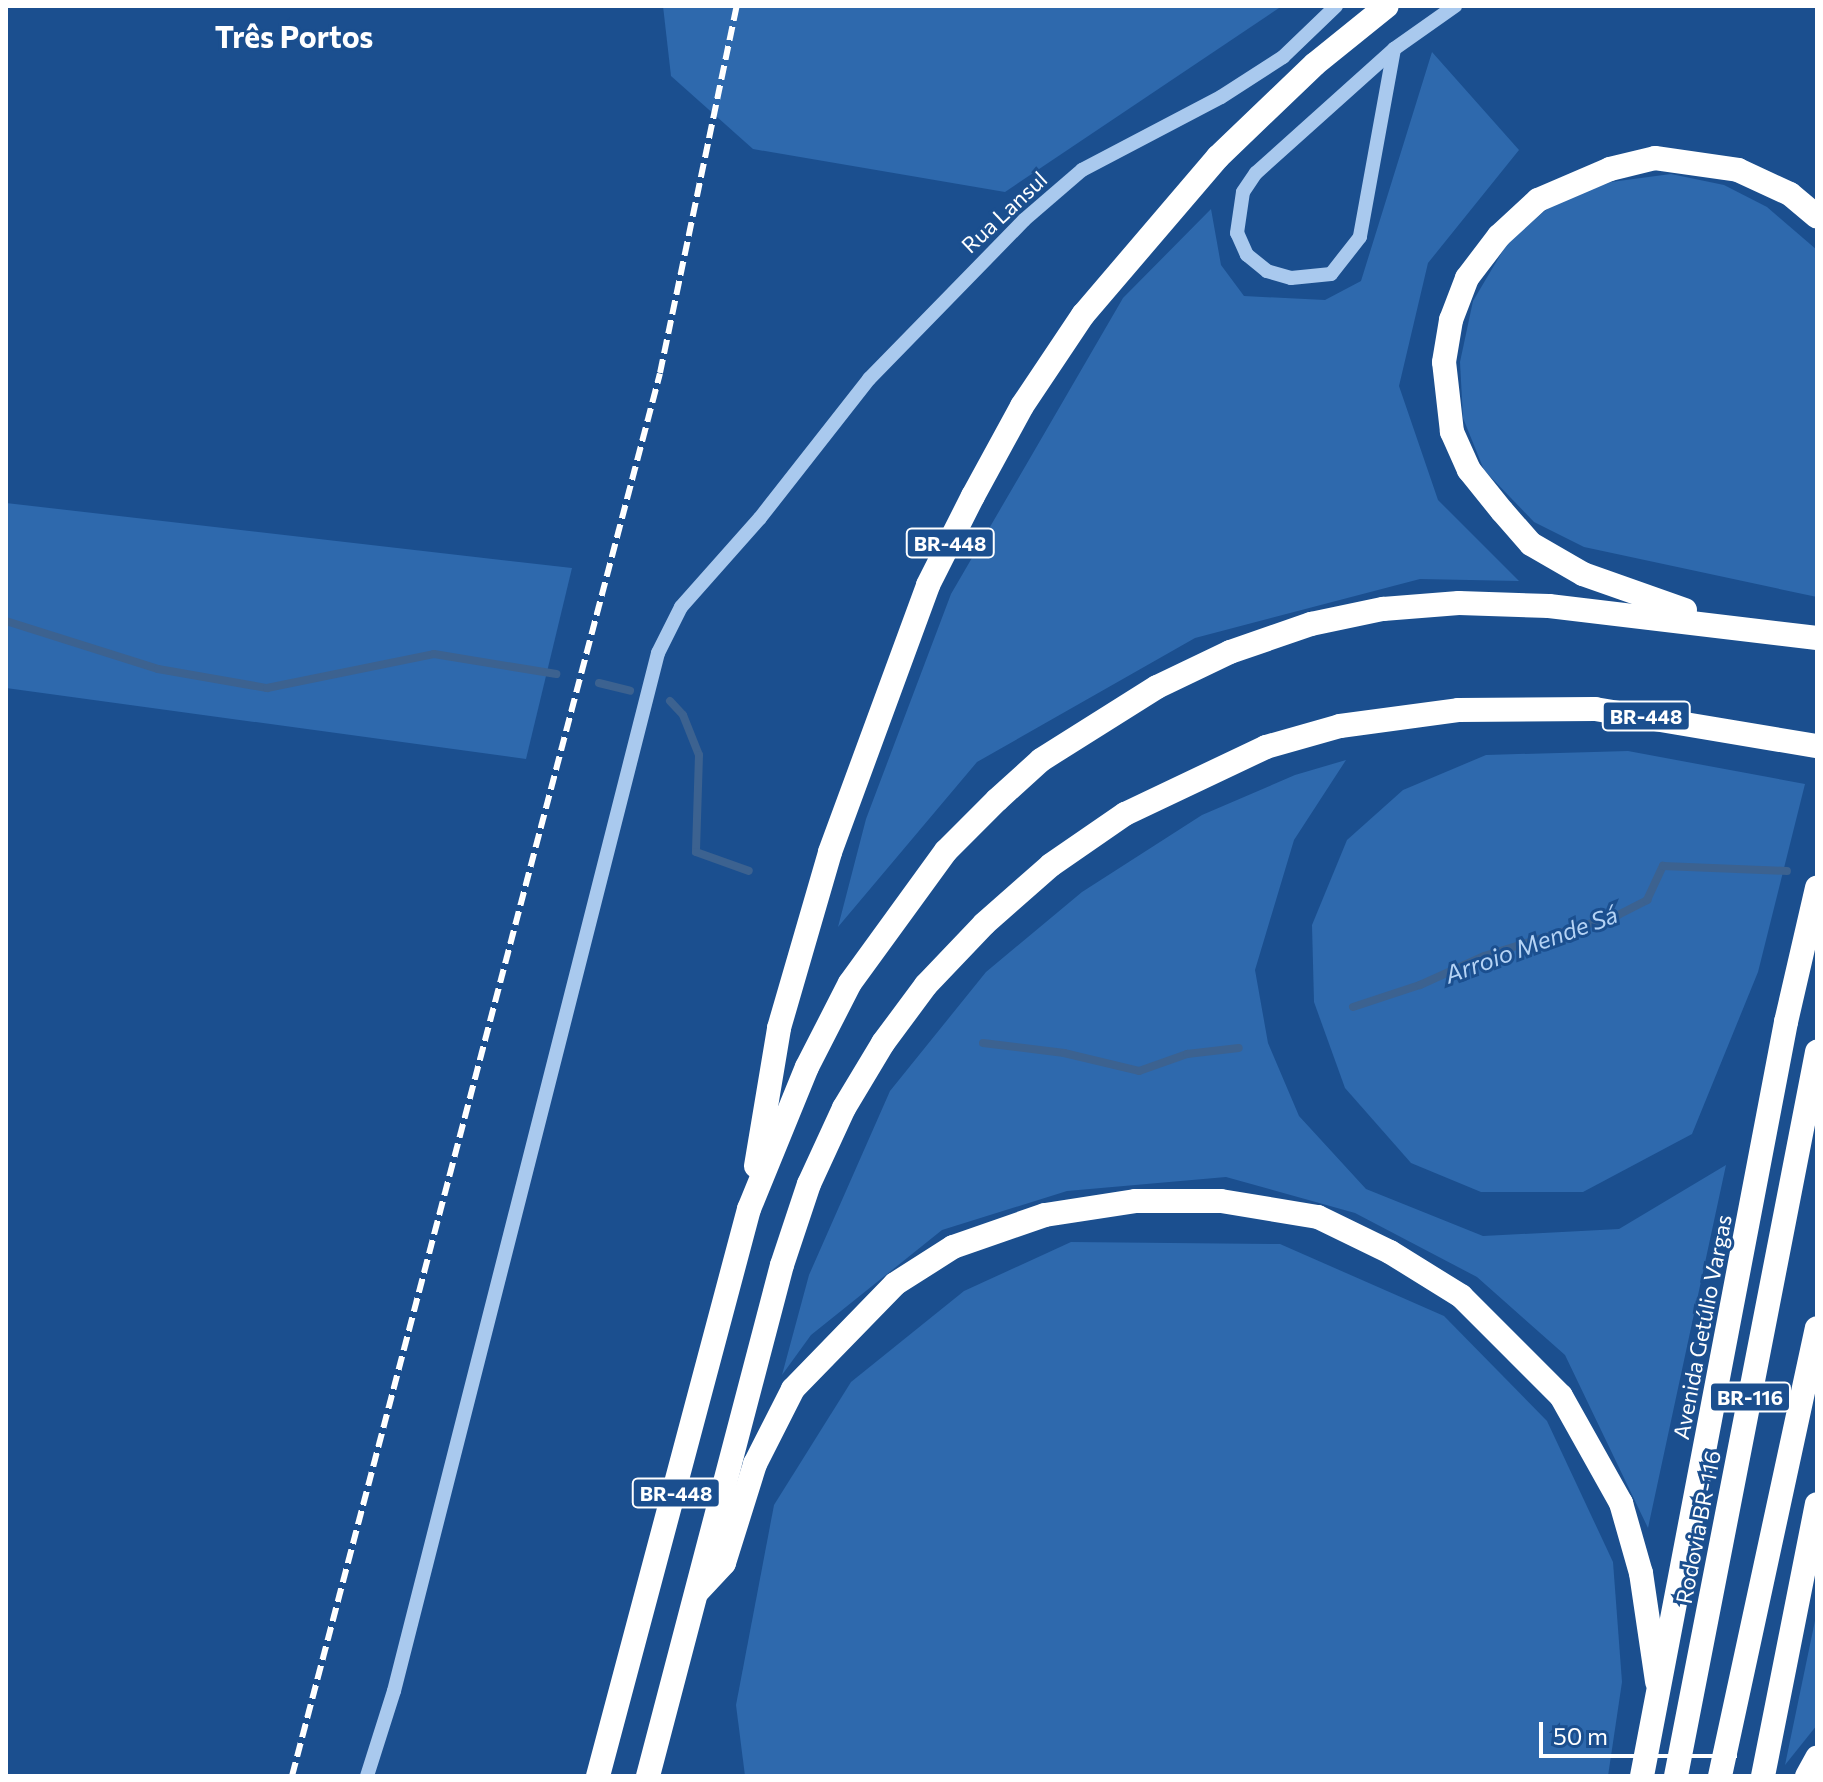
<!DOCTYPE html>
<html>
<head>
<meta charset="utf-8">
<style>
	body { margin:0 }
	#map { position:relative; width:1823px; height:1782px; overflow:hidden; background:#1b4f8f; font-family:Commissioner,sans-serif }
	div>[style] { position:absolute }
	.green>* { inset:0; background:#2e69ad }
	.stream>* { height:8px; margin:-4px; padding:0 4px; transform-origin:4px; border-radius:4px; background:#3c6290 }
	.minor>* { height:14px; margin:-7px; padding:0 7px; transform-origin:7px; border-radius:7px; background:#a9c9ee }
	.highway>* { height:24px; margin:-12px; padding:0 12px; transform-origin:12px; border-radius:12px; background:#fff }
	.rail>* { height:6px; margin-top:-3px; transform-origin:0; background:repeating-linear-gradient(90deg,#fff 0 14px,transparent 0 20px) }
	span { translate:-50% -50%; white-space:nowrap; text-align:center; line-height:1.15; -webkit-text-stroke:6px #1b4f8f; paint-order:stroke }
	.shield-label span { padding:2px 6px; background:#1b4f8f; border:2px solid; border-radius:6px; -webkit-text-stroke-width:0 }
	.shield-label { font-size:20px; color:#fff; font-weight:700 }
	.street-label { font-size:22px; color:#fff }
	.water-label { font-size:24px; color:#b5d3f5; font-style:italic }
	.district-label { font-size:30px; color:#fff; font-weight:700 }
	.frame { position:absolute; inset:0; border:8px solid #fff; pointer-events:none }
	.scale { position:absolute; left:1539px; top:1722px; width:198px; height:36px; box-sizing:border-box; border:4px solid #fff; border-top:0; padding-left:10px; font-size:24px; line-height:28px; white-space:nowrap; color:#fff; -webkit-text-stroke:6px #1b4f8f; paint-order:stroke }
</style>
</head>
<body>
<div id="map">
	<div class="green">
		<div style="clip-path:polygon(663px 6px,1282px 6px,1005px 192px,753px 149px,671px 76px)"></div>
		<div style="clip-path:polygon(1432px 52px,1519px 150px,1428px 263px,1399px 386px,1438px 500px,1519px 581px,1420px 579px,1195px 638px,977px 762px,838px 927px,866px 819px,951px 594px,1123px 298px,1211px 209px,1221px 265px,1244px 296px,1325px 300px,1361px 281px)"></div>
		<div style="clip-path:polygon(1671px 174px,1724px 185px,1767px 207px,1817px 250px,1817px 597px,1584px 547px,1534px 522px,1484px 470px,1463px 418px,1460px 362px,1473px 301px,1508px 242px,1553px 204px,1611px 182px)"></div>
		<div style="clip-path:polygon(6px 503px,572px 568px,526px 759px,6px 688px)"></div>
		<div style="clip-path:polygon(1628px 751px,1805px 784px,1758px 972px,1692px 1134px,1583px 1192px,1481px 1192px,1411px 1163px,1345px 1088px,1314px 1002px,1312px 925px,1347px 840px,1403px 790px,1486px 755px)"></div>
		<div style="clip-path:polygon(1346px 760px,1294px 840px,1255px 970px,1268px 1043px,1299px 1116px,1366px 1189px,1483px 1236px,1619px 1229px,1726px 1165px,1648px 1528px,1565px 1355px,1477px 1277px,1355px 1213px,1226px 1177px,1067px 1191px,942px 1230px,811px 1335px,782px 1375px,809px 1275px,890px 1091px,986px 972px,1082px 892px,1202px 815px,1295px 775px)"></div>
		<div style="clip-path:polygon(1071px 1242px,1280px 1244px,1444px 1316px,1547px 1421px,1613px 1562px,1622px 1682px,1608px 1776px,745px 1776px,736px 1705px,774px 1505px,851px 1382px,964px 1291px)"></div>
		<div style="clip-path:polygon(1817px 1611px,1817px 1725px,1785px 1765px)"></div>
	</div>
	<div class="stream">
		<div style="left:6px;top:621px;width:159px;rotate:17.5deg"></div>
		<div style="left:158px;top:669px;width:111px;rotate:9.9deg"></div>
		<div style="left:267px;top:688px;width:170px;rotate:-11.5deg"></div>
		<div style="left:434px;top:654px;width:124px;rotate:9.3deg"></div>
		<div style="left:599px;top:683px;width:32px;rotate:14deg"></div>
		<div style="left:670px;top:701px;width:19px;rotate:47deg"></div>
		<div style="left:683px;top:715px;width:43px;rotate:68.2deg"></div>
		<div style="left:699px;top:755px;width:97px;rotate:91.8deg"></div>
		<div style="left:696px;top:852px;width:56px;rotate:19.7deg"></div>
		<div style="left:1353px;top:1007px;width:71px;rotate:-18.2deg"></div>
		<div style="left:1420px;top:985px;width:70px;rotate:-24.4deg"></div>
		<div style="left:1484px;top:956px;width:140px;rotate:-17deg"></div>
		<div style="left:1618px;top:915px;width:33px;rotate:-27deg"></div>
		<div style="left:1647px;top:900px;width:38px;rotate:-65deg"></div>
		<div style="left:1663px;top:866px;width:124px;rotate:2.3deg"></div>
		<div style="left:983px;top:1043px;width:82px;rotate:7deg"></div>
		<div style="left:1064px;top:1053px;width:77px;rotate:13.5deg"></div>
		<div style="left:1139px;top:1071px;width:51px;rotate:-19.5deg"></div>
		<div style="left:1187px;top:1054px;width:52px;rotate:-6.6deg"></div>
	</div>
	<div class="minor">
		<div style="left:1394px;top:49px;width:191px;rotate:100.3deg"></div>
		<div style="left:1360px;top:237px;width:47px;rotate:128.1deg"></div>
		<div style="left:1331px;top:274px;width:40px;rotate:174.3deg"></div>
		<div style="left:1291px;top:278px;width:25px;rotate:-164deg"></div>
		<div style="left:1267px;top:271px;width:26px;rotate:-141deg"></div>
		<div style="left:1247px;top:255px;width:24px;rotate:-114deg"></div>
		<div style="left:1237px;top:233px;width:41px;rotate:-81.7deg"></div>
		<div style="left:1243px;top:192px;width:23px;rotate:-56deg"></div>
		<div style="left:1256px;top:173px;width:186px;rotate:-41.9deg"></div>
		<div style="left:1394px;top:49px;width:75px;rotate:-35.2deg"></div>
		<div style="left:367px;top:1776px;width:89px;rotate:-72.4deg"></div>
		<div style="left:394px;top:1691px;width:1071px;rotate:-75.73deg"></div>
		<div style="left:658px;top:653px;width:51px;rotate:-63.4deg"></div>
		<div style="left:681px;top:607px;width:119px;rotate:-48.4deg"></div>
		<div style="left:760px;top:518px;width:177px;rotate:-51.9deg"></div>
		<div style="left:869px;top:379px;width:222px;rotate:-45.7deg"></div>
		<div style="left:1024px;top:220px;width:77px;rotate:-40.8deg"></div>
		<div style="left:1082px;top:170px;width:157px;rotate:-27.7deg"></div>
		<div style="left:1221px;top:97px;width:74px;rotate:-32.8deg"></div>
		<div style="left:1283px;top:57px;width:74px;rotate:-43.9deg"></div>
	</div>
	<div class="highway">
		<div style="left:1685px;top:610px;width:108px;rotate:-160.6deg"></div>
		<div style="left:1583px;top:574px;width:60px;rotate:-150deg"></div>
		<div style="left:1531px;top:544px;width:44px;rotate:-131.3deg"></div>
		<div style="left:1502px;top:511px;width:53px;rotate:-128.8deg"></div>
		<div style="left:1469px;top:470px;width:42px;rotate:-114.1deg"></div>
		<div style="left:1452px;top:432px;width:70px;rotate:-96.5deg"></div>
		<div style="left:1444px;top:362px;width:43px;rotate:-80.5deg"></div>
		<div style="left:1451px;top:320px;width:45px;rotate:-69.1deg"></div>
		<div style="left:1467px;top:278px;width:53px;rotate:-52.7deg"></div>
		<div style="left:1499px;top:236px;width:53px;rotate:-42.7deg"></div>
		<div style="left:1538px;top:200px;width:78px;rotate:-23.3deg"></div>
		<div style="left:1610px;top:169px;width:46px;rotate:-13.7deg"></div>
		<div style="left:1655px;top:158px;width:84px;rotate:8.2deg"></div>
		<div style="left:1738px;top:170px;width:57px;rotate:24.8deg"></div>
		<div style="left:1790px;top:194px;width:35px;rotate:40deg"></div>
		<div style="left:756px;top:1166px;width:140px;rotate:-80.5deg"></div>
		<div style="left:779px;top:1028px;width:183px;rotate:-73.8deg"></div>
		<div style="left:830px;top:852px;width:284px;rotate:-69.8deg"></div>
		<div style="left:928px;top:585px;width:100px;rotate:-63.2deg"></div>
		<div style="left:973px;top:496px;width:102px;rotate:-61.4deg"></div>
		<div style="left:1022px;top:406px;width:110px;rotate:-56.2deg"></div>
		<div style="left:1083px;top:315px;width:208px;rotate:-49.5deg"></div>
		<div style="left:1218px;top:157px;width:134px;rotate:-43.8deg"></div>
		<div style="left:1315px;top:64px;width:92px;rotate:-38.9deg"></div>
		<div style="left:698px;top:1591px;width:38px;rotate:-47deg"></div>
		<div style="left:724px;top:1563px;width:104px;rotate:-72.6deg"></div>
		<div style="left:755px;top:1464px;width:84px;rotate:-63.1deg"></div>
		<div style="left:793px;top:1389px;width:146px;rotate:-45.8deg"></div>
		<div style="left:895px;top:1284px;width:69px;rotate:-32.5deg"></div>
		<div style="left:953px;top:1247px;width:97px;rotate:-19.2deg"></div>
		<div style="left:1045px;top:1215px;width:91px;rotate:-8.8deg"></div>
		<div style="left:1135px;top:1201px;width:86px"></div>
		<div style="left:1221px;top:1201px;width:98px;rotate:9.4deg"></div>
		<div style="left:1318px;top:1217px;width:80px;rotate:25.9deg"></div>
		<div style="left:1390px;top:1252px;width:84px;rotate:31.8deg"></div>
		<div style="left:1461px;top:1296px;width:141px;rotate:45deg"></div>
		<div style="left:1561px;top:1396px;width:123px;rotate:60.7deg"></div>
		<div style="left:1621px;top:1503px;width:73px;rotate:74.1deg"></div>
		<div style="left:1641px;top:1573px;width:110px;rotate:81.6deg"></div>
		<div style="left:598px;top:1776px;width:587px;rotate:-75.09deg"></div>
		<div style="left:749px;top:1209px;width:153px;rotate:-67.8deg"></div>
		<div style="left:807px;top:1067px;width:94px;rotate:-62.9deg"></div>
		<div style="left:850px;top:983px;width:163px;rotate:-54deg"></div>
		<div style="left:946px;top:851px;width:72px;rotate:-45deg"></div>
		<div style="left:997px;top:800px;width:59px;rotate:-42.3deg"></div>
		<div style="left:1041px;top:760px;width:137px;rotate:-32.2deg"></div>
		<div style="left:1157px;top:687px;width:81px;rotate:-25.6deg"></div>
		<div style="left:1230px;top:652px;width:86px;rotate:-19.1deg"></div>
		<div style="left:1311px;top:624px;width:74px;rotate:-11.8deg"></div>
		<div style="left:1383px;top:609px;width:76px;rotate:-4.5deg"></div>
		<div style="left:1459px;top:603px;width:90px;rotate:1.9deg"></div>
		<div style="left:1549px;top:606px;width:270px;rotate:6.8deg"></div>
		<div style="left:648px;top:1776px;width:528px;rotate:-75.31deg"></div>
		<div style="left:782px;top:1265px;width:85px;rotate:-71.6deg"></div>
		<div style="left:809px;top:1184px;width:84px;rotate:-65.3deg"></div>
		<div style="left:844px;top:1108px;width:76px;rotate:-59deg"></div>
		<div style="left:883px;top:1043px;width:72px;rotate:-53.4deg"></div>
		<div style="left:926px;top:985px;width:84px;rotate:-46.4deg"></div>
		<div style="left:984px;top:924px;width:89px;rotate:-41.4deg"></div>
		<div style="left:1051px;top:865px;width:90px;rotate:-34.6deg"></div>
		<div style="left:1125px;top:814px;width:156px;rotate:-25.4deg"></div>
		<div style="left:1266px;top:747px;width:77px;rotate:-15.8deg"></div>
		<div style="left:1340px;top:726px;width:119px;rotate:-7.7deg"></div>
		<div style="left:1458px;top:710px;width:137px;rotate:-0.4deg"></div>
		<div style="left:1595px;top:709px;width:225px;rotate:9.5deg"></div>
		<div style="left:1642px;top:1776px;width:768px;rotate:-79.19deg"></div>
		<div style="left:1786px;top:1022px;width:138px;rotate:-77deg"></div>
		<div style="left:1676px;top:1776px;width:738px;rotate:-78.98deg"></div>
		<div style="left:1720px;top:1776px;width:458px;rotate:-77.8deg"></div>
		<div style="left:1763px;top:1776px;width:277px;rotate:-78.8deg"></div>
		<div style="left:1807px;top:1776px;width:21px;rotate:-61deg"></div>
	</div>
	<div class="rail">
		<div style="left:292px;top:1776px;width:1450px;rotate:-75.3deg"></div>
		<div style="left:660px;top:373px;width:375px;rotate:-78.2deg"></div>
	</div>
	<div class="shield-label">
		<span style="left:950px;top:543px">BR-448</span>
		<span style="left:1646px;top:716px">BR-448</span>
		<span style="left:1750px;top:1397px">BR-116</span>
		<span style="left:676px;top:1493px">BR-448</span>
	</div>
	<div class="street-label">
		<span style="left:1004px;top:212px;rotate:-43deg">Rua Lansul</span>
		<span style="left:1702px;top:1327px;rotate:-79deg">Avenida Getúlio Vargas</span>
		<span style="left:1698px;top:1527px;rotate:-79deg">Rodovia BR-116</span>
	</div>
	<div class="water-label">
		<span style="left:1531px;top:944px;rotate:-20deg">Arroio Mende Sá</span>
	</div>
	<div class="district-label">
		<span style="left:294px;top:36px">Três Portos</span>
	</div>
	<div class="frame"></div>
	<div class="scale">50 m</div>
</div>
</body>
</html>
